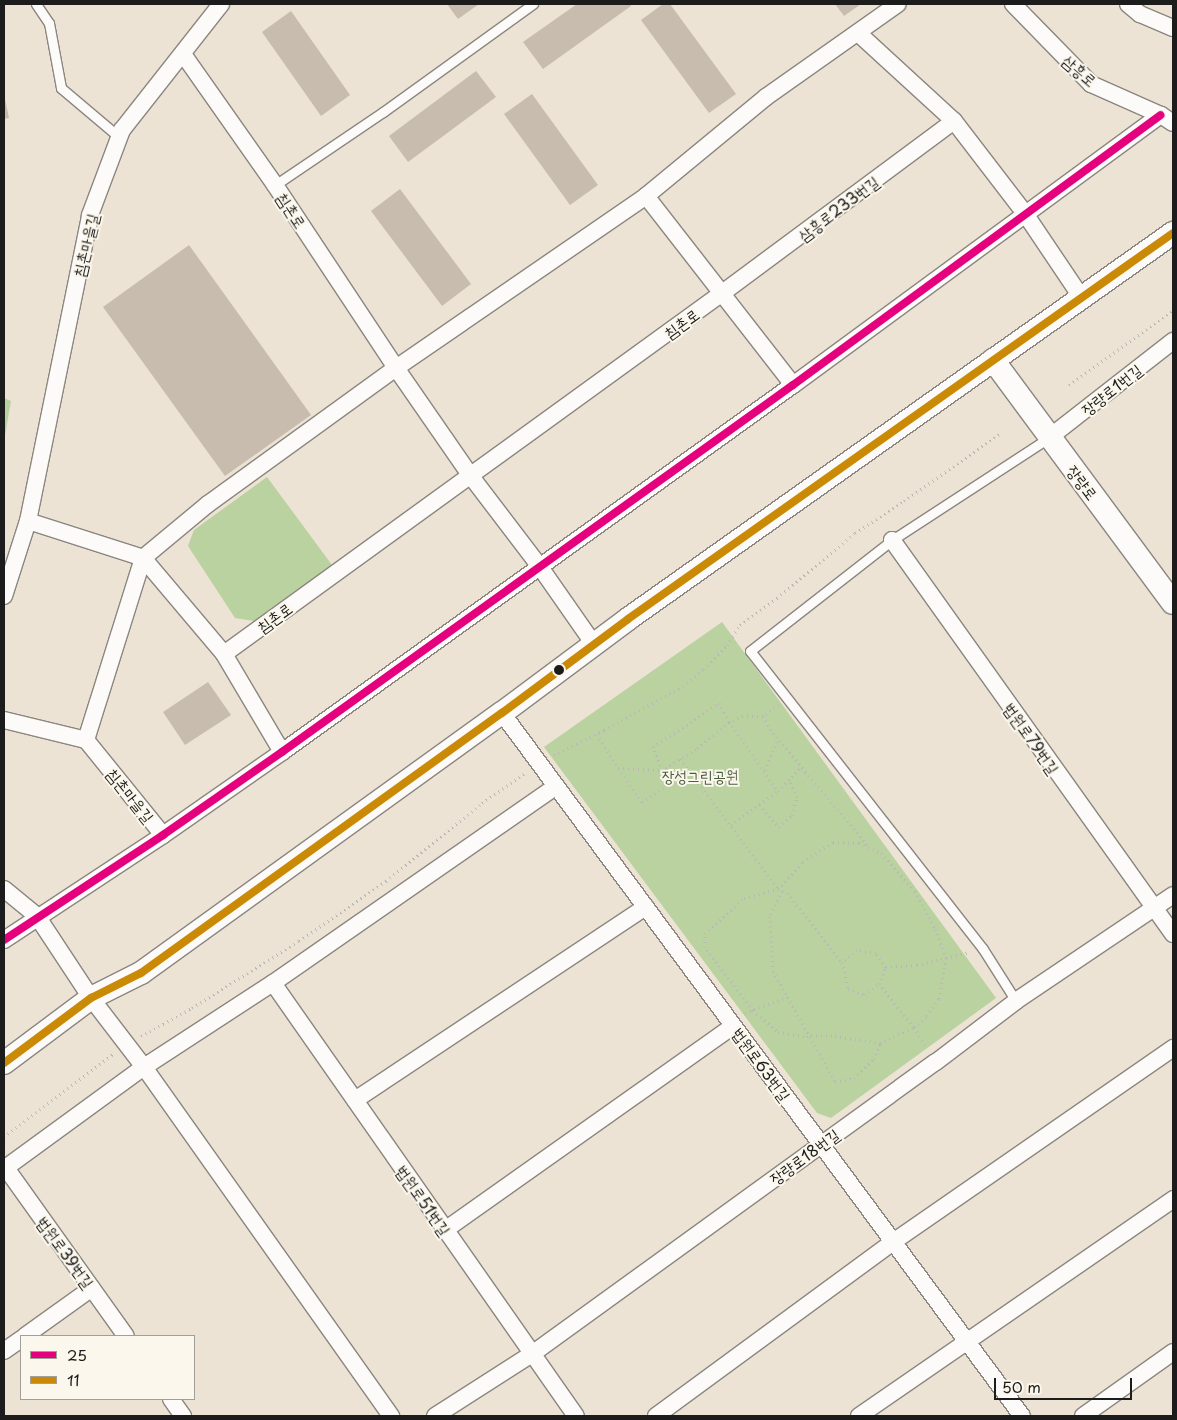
<!DOCTYPE html>
<html>
<head>
<meta charset="utf-8">
<style>
	body { margin:0 }
	#map { position:relative; width:1177px; height:1420px; overflow:hidden; background:#ece3d5; font-family:"Playpen Sans","Poor Story",sans-serif }
	div>[style] { position:absolute }
	.green>* { inset:0; background:#bad1a0 }
	.building>* { inset:0; background:#c7bcad }
	.path>* { height:3px; margin-top:-1.5px; transform-origin:0; background:repeating-linear-gradient(90deg,#b9b8b6 0 1px,transparent 0 5px) }
	.roads { filter:drop-shadow(1px 0 #8b867f) drop-shadow(-1px 0 #8b867f) drop-shadow(0 1px #8b867f) drop-shadow(0 -1px #8b867f) }
	.service>* { height:9px; margin:-4.5px; padding:0 4.5px; transform-origin:4.5px; border-radius:4.5px; background:#fcfbf9 }
	.minor>* { height:16px; margin:-8px; padding:0 8px; transform-origin:8px; border-radius:8px; background:#fcfbf9 }
	.secondary>* { height:22px; margin:-11px; padding:0 11px; transform-origin:11px; border-radius:11px; background:#fcfbf9 }
	.bus-1>* { height:8px; margin:-4px; padding:0 4px; transform-origin:4px; border-radius:4px; background:#e5007d }
	.bus-2>* { height:8px; margin:-4px; padding:0 4px; transform-origin:4px; border-radius:4px; background:#cb8a06 }
	.dots>* { width:14px; height:14px; translate:-50% -50%; box-sizing:border-box; border:2px solid #fbf7ec; border-radius:50% }
	span { translate:-50% -50%; white-space:nowrap; text-align:center; line-height:1.15; -webkit-text-stroke:4px #fbf7ec; paint-order:stroke }
	.street-label { font-size:16px; color:#1c1c1c }
	.park-label { font-size:16px; color:#4b5f3f }
	.frame { position:absolute; inset:0; border:5px solid #1c1c1c; pointer-events:none }
	.legend { position:absolute; left:20px; top:1335px; width:175px; height:65px; box-sizing:border-box; background:#fbf7ec; border:1px solid #a29f99; margin:0; padding:6px 9px; list-style:none; font-size:15px; color:#1c1c1c }
	.legend li { display:flex; align-items:center; gap:10px; height:25px }
	.legend b { width:25px; border:1px solid #a29f99 }
	.scale { position:absolute; left:994px; top:1378px; width:138px; height:22px; box-sizing:border-box; border:2px solid #1c1c1c; border-top:0; padding-left:6px; font-size:15px; line-height:18px; white-space:nowrap; color:#1c1c1c; -webkit-text-stroke:4px #fbf7ec; paint-order:stroke }
</style>
</head>
<body>
<div id="map">
	<div class="green">
		<div style="clip-path:polygon(4px 398px,11px 401px,4px 441px)"></div>
		<div style="clip-path:polygon(267px 477px,332px 565px,254px 621px,235px 618px,188px 546px,194px 530px)"></div>
		<div style="clip-path:polygon(722px 622px,996px 998px,831px 1118px,817px 1113px,544px 747px)"></div>
	</div>
	<div class="building">
		<div style="clip-path:polygon(447px 4px,479px 4px,458px 19px)"></div>
		<div style="clip-path:polygon(577px 4px,630px 4px,631px 6px,543px 69px,523px 42px)"></div>
		<div style="clip-path:polygon(663px 4px,670px 4px,736px 94px,709px 113px,641px 20px)"></div>
		<div style="clip-path:polygon(835px 4px,861px 4px,844px 16px)"></div>
		<div style="clip-path:polygon(291px 11px,350px 95px,321px 116px,262px 32px)"></div>
		<div style="clip-path:polygon(476px 71px,496px 97px,408px 162px,389px 136px)"></div>
		<div style="clip-path:polygon(532px 94px,598px 185px,570px 205px,504px 114px)"></div>
		<div style="clip-path:polygon(5px 99px,9px 118px,4px 119px,4px 100px)"></div>
		<div style="clip-path:polygon(400px 189px,471px 284px,442px 306px,371px 211px)"></div>
		<div style="clip-path:polygon(189px 245px,311px 415px,225px 476px,103px 307px)"></div>
		<div style="clip-path:polygon(208px 682px,231px 715px,185px 745px,163px 712px)"></div>
	</div>
	<div class="path">
		<div style="left:1069px;top:385px;width:128px;rotate:-35.8deg"></div>
		<div style="left:778px;top:704px;width:19px;rotate:141deg"></div>
		<div style="left:763px;top:716px;width:20px;rotate:60deg"></div>
		<div style="left:773px;top:733px;width:148px;rotate:49.9deg"></div>
		<div style="left:763px;top:716px;width:20px;rotate:180deg"></div>
		<div style="left:743px;top:716px;width:15px;rotate:157deg"></div>
		<div style="left:729px;top:722px;width:85px;rotate:54.6deg"></div>
		<div style="left:778px;top:791px;width:33px;rotate:-46deg"></div>
		<div style="left:597px;top:734px;width:40px;rotate:58deg"></div>
		<div style="left:618px;top:768px;width:44px;rotate:2.6deg"></div>
		<div style="left:662px;top:770px;width:25px;rotate:-111deg"></div>
		<div style="left:653px;top:747px;width:79px;rotate:-33.7deg"></div>
		<div style="left:719px;top:703px;width:21px;rotate:62deg"></div>
		<div style="left:729px;top:722px;width:43px;rotate:140.7deg"></div>
		<div style="left:696px;top:749px;width:40px;rotate:148deg"></div>
		<div style="left:662px;top:770px;width:16px;rotate:50deg"></div>
		<div style="left:672px;top:782px;width:36px;rotate:146deg"></div>
		<div style="left:642px;top:802px;width:42px;rotate:-125.2deg"></div>
		<div style="left:554px;top:755px;width:56px;rotate:-26.6deg"></div>
		<div style="left:604px;top:730px;width:90px;rotate:-29.1deg"></div>
		<div style="left:683px;top:686px;width:27px;rotate:-39deg"></div>
		<div style="left:704px;top:669px;width:33px;rotate:-46deg"></div>
		<div style="left:727px;top:645px;width:24px;rotate:-57deg"></div>
		<div style="left:740px;top:625px;width:46px;rotate:-36.1deg"></div>
		<div style="left:777px;top:598px;width:102px;rotate:-39.8deg"></div>
		<div style="left:855px;top:533px;width:59px;rotate:-33.1deg"></div>
		<div style="left:904px;top:501px;width:118px;rotate:-35deg"></div>
		<div style="left:680px;top:759px;width:163px;rotate:53deg"></div>
		<div style="left:778px;top:889px;width:37px;rotate:-47deg"></div>
		<div style="left:803px;top:862px;width:36px;rotate:-34deg"></div>
		<div style="left:833px;top:842px;width:26px;rotate:2deg"></div>
		<div style="left:859px;top:843px;width:24px;rotate:24deg"></div>
		<div style="left:881px;top:853px;width:51px;rotate:48.2deg"></div>
		<div style="left:915px;top:891px;width:43px;rotate:62.2deg"></div>
		<div style="left:935px;top:929px;width:31px;rotate:69deg"></div>
		<div style="left:946px;top:958px;width:42px;rotate:99.7deg"></div>
		<div style="left:939px;top:999px;width:22px;rotate:126deg"></div>
		<div style="left:926px;top:1017px;width:16px;rotate:140deg"></div>
		<div style="left:914px;top:1027px;width:55px;rotate:-129.1deg"></div>
		<div style="left:765px;top:770px;width:33px;rotate:-67deg"></div>
		<div style="left:759px;top:805px;width:30px;rotate:48deg"></div>
		<div style="left:779px;top:827px;width:18px;rotate:-43deg"></div>
		<div style="left:792px;top:815px;width:19px;rotate:-74deg"></div>
		<div style="left:797px;top:797px;width:19px;rotate:-115deg"></div>
		<div style="left:731px;top:825px;width:58px;rotate:-35.9deg"></div>
		<div style="left:782px;top:891px;width:28px;rotate:116deg"></div>
		<div style="left:770px;top:916px;width:55px;rotate:86.9deg"></div>
		<div style="left:773px;top:971px;width:127px;rotate:60.8deg"></div>
		<div style="left:835px;top:1082px;width:19px;rotate:-12deg"></div>
		<div style="left:854px;top:1078px;width:28px;rotate:-44deg"></div>
		<div style="left:874px;top:1059px;width:17px;rotate:-69deg"></div>
		<div style="left:880px;top:1043px;width:38px;rotate:-25deg"></div>
		<div style="left:914px;top:1027px;width:25px;rotate:58deg"></div>
		<div style="left:886px;top:967px;width:31px;rotate:-4deg"></div>
		<div style="left:917px;top:965px;width:54px;rotate:-14deg"></div>
		<div style="left:788px;top:997px;width:37px;rotate:160deg"></div>
		<div style="left:753px;top:1010px;width:33px;rotate:41deg"></div>
		<div style="left:778px;top:1032px;width:29px;rotate:10deg"></div>
		<div style="left:807px;top:1037px;width:4px;rotate:-27deg"></div>
		<div style="left:811px;top:1035px;width:24px;rotate:2deg"></div>
		<div style="left:835px;top:1036px;width:46px;rotate:8.8deg"></div>
		<div style="left:745px;top:1013px;width:9px;rotate:-21deg"></div>
		<div style="left:753px;top:1010px;width:79px;rotate:-127.3deg"></div>
		<div style="left:705px;top:947px;width:13px;rotate:-90deg"></div>
		<div style="left:705px;top:934px;width:53px;rotate:-42.7deg"></div>
		<div style="left:744px;top:898px;width:35px;rotate:-15deg"></div>
		<div style="left:778px;top:889px;width:10px;rotate:24deg"></div>
		<div style="left:787px;top:893px;width:88px;rotate:51.4deg"></div>
		<div style="left:842px;top:962px;width:28px;rotate:77deg"></div>
		<div style="left:848px;top:989px;width:18px;rotate:19deg"></div>
		<div style="left:865px;top:995px;width:18px;rotate:-38deg"></div>
		<div style="left:879px;top:984px;width:18px;rotate:-68deg"></div>
		<div style="left:886px;top:967px;width:17px;rotate:-126deg"></div>
		<div style="left:876px;top:953px;width:19px;rotate:-171deg"></div>
		<div style="left:857px;top:950px;width:19px;rotate:141deg"></div>
		<div style="left:141px;top:1036px;width:58px;rotate:-28.8deg"></div>
		<div style="left:192px;top:1008px;width:126px;rotate:-32.1deg"></div>
		<div style="left:299px;top:941px;width:106px;rotate:-34.6deg"></div>
		<div style="left:386px;top:881px;width:124px;rotate:-39.1deg"></div>
		<div style="left:482px;top:803px;width:52px;rotate:-34.9deg"></div>
		<div style="left:4px;top:1137px;width:137px;rotate:-37.3deg"></div>
	</div>
	<div class="roads">
		<div class="service">
			<div style="left:36px;top:4px;width:23px;rotate:56deg"></div>
			<div style="left:49px;top:23px;width:66px;rotate:79.5deg"></div>
			<div style="left:61px;top:88px;width:76px;rotate:40.2deg"></div>
			<div style="left:275px;top:185px;width:130px;rotate:-34.1deg"></div>
			<div style="left:383px;top:112px;width:185px;rotate:-35.8deg"></div>
			<div style="left:1016px;top:1001px;width:62px;rotate:-122.4deg"></div>
			<div style="left:983px;top:949px;width:378px;rotate:-128deg"></div>
			<div style="left:750px;top:651px;width:180px;rotate:-38deg"></div>
			<div style="left:892px;top:540px;width:189px;rotate:-33.1deg"></div>
		</div>
		<div class="minor">
			<div style="left:1013px;top:4px;width:112px;rotate:45.7deg"></div>
			<div style="left:1091px;top:84px;width:77px;rotate:23.9deg"></div>
			<div style="left:1161px;top:115px;width:14px;rotate:34deg"></div>
			<div style="left:1128px;top:4px;width:16px;rotate:40deg"></div>
			<div style="left:1140px;top:14px;width:36px;rotate:23deg"></div>
			<div style="left:858px;top:33px;width:130px;rotate:42.5deg"></div>
			<div style="left:954px;top:121px;width:118px;rotate:52.5deg"></div>
			<div style="left:1026px;top:215px;width:99px;rotate:56.1deg"></div>
			<div style="left:183px;top:54px;width:160px;rotate:54.9deg"></div>
			<div style="left:275px;top:185px;width:219px;rotate:56.5deg"></div>
			<div style="left:396px;top:368px;width:130px;rotate:55.3deg"></div>
			<div style="left:470px;top:475px;width:116px;rotate:52.7deg"></div>
			<div style="left:540px;top:567px;width:93px;rotate:55.1deg"></div>
			<div style="left:646px;top:196px;width:239px;rotate:52.1deg"></div>
			<div style="left:1050px;top:437px;width:156px;rotate:-38deg"></div>
			<div style="left:28px;top:521px;width:121px;rotate:17.8deg"></div>
			<div style="left:143px;top:558px;width:126px;rotate:49.8deg"></div>
			<div style="left:224px;top:654px;width:114px;rotate:59.4deg"></div>
			<div style="left:892px;top:540px;width:484px;rotate:54.5deg"></div>
			<div style="left:143px;top:558px;width:85px;rotate:-39.7deg"></div>
			<div style="left:208px;top:504px;width:232px;rotate:-35.9deg"></div>
			<div style="left:396px;top:368px;width:303px;rotate:-34.5deg"></div>
			<div style="left:646px;top:196px;width:156px;rotate:-39.5deg"></div>
			<div style="left:766px;top:97px;width:161px;rotate:-35.2deg"></div>
			<div style="left:4px;top:596px;width:79px;rotate:-72.3deg"></div>
			<div style="left:28px;top:521px;width:312px;rotate:-78.5deg"></div>
			<div style="left:90px;top:215px;width:91px;rotate:-69.4deg"></div>
			<div style="left:122px;top:130px;width:160px;rotate:-51.8deg"></div>
			<div style="left:224px;top:654px;width:614px;rotate:-35.92deg"></div>
			<div style="left:721px;top:294px;width:290px;rotate:-36.6deg"></div>
			<div style="left:502px;top:713px;width:874px;rotate:53.51deg"></div>
			<div style="left:4px;top:720px;width:84px;rotate:13.7deg"></div>
			<div style="left:86px;top:740px;width:122px;rotate:51deg"></div>
			<div style="left:86px;top:740px;width:191px;rotate:-72.6deg"></div>
			<div style="left:4px;top:889px;width:43px;rotate:39.3deg"></div>
			<div style="left:37px;top:916px;width:98px;rotate:56.6deg"></div>
			<div style="left:91px;top:998px;width:87px;rotate:52.5deg"></div>
			<div style="left:144px;top:1067px;width:428px;rotate:54.7deg"></div>
			<div style="left:4px;top:940px;width:191px;rotate:-33.4deg"></div>
			<div style="left:163px;top:835px;width:145px;rotate:-34.9deg"></div>
			<div style="left:282px;top:752px;width:629px;rotate:-35.69deg"></div>
			<div style="left:793px;top:385px;width:456px;rotate:-36.3deg"></div>
			<div style="left:273px;top:983px;width:528px;rotate:55.02deg"></div>
			<div style="left:355px;top:1100px;width:349px;rotate:-33.6deg"></div>
			<div style="left:6px;top:1168px;width:206px;rotate:54.5deg"></div>
			<div style="left:4px;top:1169px;width:173px;rotate:-36.1deg"></div>
			<div style="left:144px;top:1067px;width:154px;rotate:-33.1deg"></div>
			<div style="left:273px;top:983px;width:345px;rotate:-34.8deg"></div>
			<div style="left:445px;top:1230px;width:353px;rotate:-35.3deg"></div>
			<div style="left:25px;top:1336px;width:82px;rotate:-35.6deg"></div>
			<div style="left:4px;top:1351px;width:21px;rotate:-35deg"></div>
			<div style="left:171px;top:1399px;width:21px;rotate:55deg"></div>
			<div style="left:435px;top:1416px;width:115px;rotate:-32.6deg"></div>
			<div style="left:532px;top:1354px;width:498px;rotate:-35.9deg"></div>
			<div style="left:936px;top:1062px;width:101px;rotate:-37.3deg"></div>
			<div style="left:1016px;top:1001px;width:189px;rotate:-34deg"></div>
			<div style="left:656px;top:1416px;width:294px;rotate:-36.3deg"></div>
			<div style="left:893px;top:1242px;width:341px;rotate:-34.7deg"></div>
			<div style="left:859px;top:1416px;width:382px;rotate:-34.6deg"></div>
			<div style="left:1083px;top:1416px;width:110px;rotate:-35.4deg"></div>
		</div>
		<div class="secondary">
			<div style="left:993px;top:360px;width:302px;rotate:53.5deg"></div>
			<div style="left:4px;top:1063px;width:109px;rotate:-36.8deg"></div>
			<div style="left:91px;top:998px;width:56px;rotate:-26.6deg"></div>
			<div style="left:141px;top:973px;width:445px;rotate:-35.8deg"></div>
			<div style="left:502px;top:713px;width:157px;rotate:-36.7deg"></div>
			<div style="left:628px;top:619px;width:668px;rotate:-35.31deg"></div>
		</div>
	</div>
	<div class="bus-1">
		<div style="left:4px;top:940px;width:191px;rotate:-33.4deg"></div>
		<div style="left:163px;top:835px;width:145px;rotate:-34.9deg"></div>
		<div style="left:282px;top:752px;width:629px;rotate:-35.69deg"></div>
		<div style="left:793px;top:385px;width:456px;rotate:-36.3deg"></div>
	</div>
	<div class="bus-2">
		<div style="left:4px;top:1063px;width:109px;rotate:-36.8deg"></div>
		<div style="left:91px;top:998px;width:56px;rotate:-26.6deg"></div>
		<div style="left:141px;top:973px;width:445px;rotate:-35.8deg"></div>
		<div style="left:502px;top:713px;width:157px;rotate:-36.7deg"></div>
		<div style="left:628px;top:619px;width:668px;rotate:-35.31deg"></div>
	</div>
	<div class="dots">
		<div style="left:559px;top:670px;background:#1c1c1c"></div>
	</div>
	<div class="street-label">
		<span style="left:1080px;top:70px;rotate:41deg">삼흥로</span>
		<span style="left:838px;top:208px;rotate:-37deg">삼흥로233번길</span>
		<span style="left:292px;top:210px;rotate:57deg">침촌로</span>
		<span style="left:85px;top:245px;rotate:-77deg">침촌마을길</span>
		<span style="left:681px;top:323px;rotate:-36deg">침촌로</span>
		<span style="left:1111px;top:389px;rotate:-38deg">장량로1번길</span>
		<span style="left:1083px;top:482px;rotate:53deg">장량로</span>
		<span style="left:274px;top:617px;rotate:-36deg">침촌로</span>
		<span style="left:1032px;top:738px;rotate:55deg">법원로79번길</span>
		<span style="left:131px;top:795px;rotate:51deg">침촌마을길</span>
		<span style="left:762px;top:1064px;rotate:54deg">법원로63번길</span>
		<span style="left:804px;top:1156px;rotate:-36deg">장량로18번길</span>
		<span style="left:424px;top:1200px;rotate:55deg">법원로51번길</span>
		<span style="left:66px;top:1252px;rotate:54deg">법원로39번길</span>
	</div>
	<div class="park-label">
		<span style="left:700px;top:775px">장성그린공원</span>
	</div>
	<div class="frame"></div>
	<ul class="legend">
	<li><b style="height:6px;background:#e5007d"></b>25</li>
	<li><b style="height:6px;background:#cb8a06"></b>11</li>
	</ul>
	<div class="scale">50 m</div>
</div>
</body>
</html>
